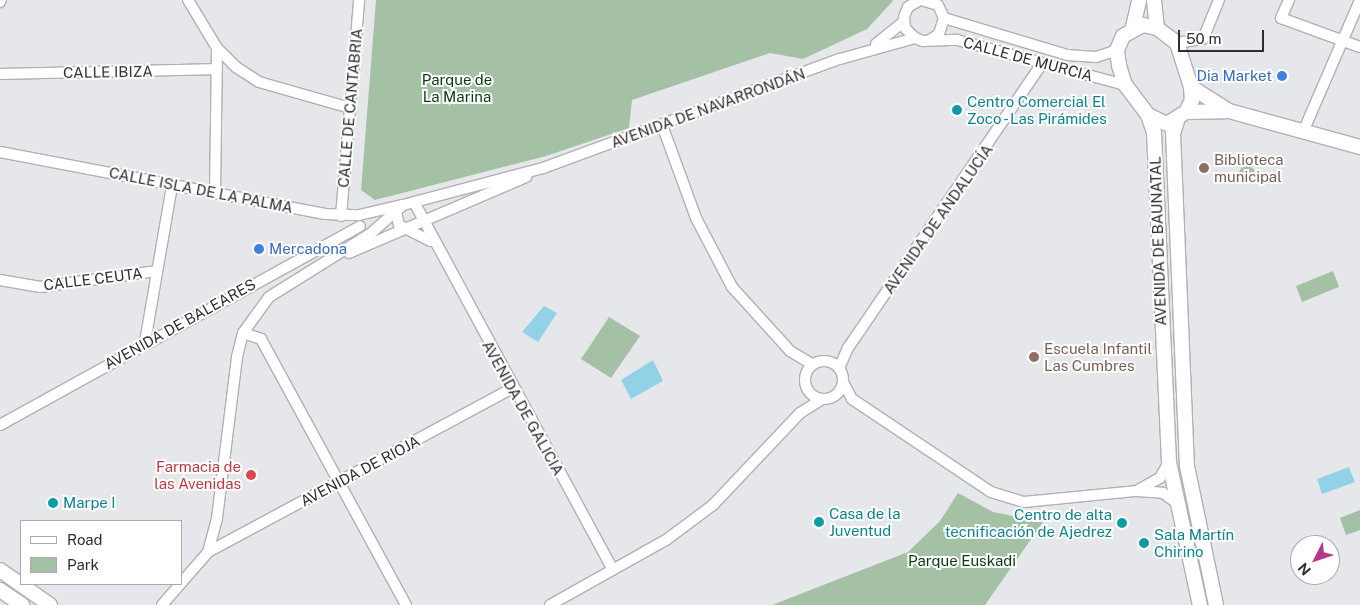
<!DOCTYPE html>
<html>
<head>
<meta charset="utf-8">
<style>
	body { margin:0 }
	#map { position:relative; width:1360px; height:605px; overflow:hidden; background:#e6e7ea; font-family:"Public Sans",sans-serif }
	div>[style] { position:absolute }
	.green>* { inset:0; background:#a4c0a5 }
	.round { border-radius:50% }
	.water>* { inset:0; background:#91d2e6 }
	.roads { filter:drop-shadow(1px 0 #afb1b3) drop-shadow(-1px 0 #afb1b3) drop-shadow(0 1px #afb1b3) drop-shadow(0 -1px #afb1b3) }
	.street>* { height:10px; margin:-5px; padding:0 5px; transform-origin:5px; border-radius:5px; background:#fff }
	.street>.ring { margin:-5px; padding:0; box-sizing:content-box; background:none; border:10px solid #fff; border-radius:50% }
	.secondary>* { height:14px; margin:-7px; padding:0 7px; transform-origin:7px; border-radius:7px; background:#fff }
	.dots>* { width:14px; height:14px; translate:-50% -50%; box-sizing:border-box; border:2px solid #fff; border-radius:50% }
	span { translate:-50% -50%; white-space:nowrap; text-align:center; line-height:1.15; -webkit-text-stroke:4px #fff; paint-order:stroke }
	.street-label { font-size:15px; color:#2e2e2f }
	.shop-label { font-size:15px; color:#366cbe }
	.right { translate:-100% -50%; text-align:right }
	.left { translate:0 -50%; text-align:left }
	.park-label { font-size:15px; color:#093913 }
	.culture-label { font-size:15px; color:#0d838f }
	.education-label { font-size:15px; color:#785e54 }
	.health-label { font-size:15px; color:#be3a42 }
	.legend { position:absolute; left:20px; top:520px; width:162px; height:65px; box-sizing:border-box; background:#fff; border:1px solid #ababac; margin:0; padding:6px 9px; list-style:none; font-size:15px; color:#2e2e2f }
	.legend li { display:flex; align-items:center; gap:10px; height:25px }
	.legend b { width:25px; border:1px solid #ababac }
	.north { position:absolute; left:1290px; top:535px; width:50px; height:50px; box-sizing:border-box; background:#fff; border:1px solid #ababac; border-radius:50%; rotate:229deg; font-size:14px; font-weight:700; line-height:20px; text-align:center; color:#2e2e2f }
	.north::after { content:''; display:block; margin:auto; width:18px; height:22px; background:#b5398a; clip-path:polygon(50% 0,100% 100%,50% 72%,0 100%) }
	.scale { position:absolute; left:1178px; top:30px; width:86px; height:22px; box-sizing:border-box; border:2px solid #2e2e2f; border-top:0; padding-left:6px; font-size:15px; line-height:18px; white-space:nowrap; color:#2e2e2f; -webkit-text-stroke:4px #fff; paint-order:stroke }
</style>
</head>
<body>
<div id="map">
	<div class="green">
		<div style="clip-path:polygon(376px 0,893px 0,893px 1px,867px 29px,803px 59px,770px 53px,632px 100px,629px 128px,546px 156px,375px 200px,361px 190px)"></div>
		<div class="round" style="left:1239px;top:166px;width:16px;height:16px"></div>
		<div style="clip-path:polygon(1333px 271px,1339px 287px,1302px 302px,1296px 286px)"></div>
		<div style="clip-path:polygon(609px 317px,640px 336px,611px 378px,581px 359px)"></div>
		<div style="clip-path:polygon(958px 493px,993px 512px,1043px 522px,985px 605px,772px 605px,908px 552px,940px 521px)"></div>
		<div style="clip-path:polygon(1360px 510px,1360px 530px,1346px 535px,1340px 518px)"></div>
	</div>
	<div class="water">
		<div style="clip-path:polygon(544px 306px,557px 313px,538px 342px,522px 332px)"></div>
		<div style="clip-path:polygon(653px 360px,663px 381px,631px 399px,621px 380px)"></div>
		<div style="clip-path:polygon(1349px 467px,1355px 482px,1322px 494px,1317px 479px)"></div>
	</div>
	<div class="roads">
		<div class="street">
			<div style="left:188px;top:0;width:56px;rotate:58.9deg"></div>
			<div style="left:217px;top:48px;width:27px;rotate:45deg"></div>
			<div style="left:236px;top:67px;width:27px;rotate:33deg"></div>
			<div style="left:259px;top:82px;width:95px;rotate:15.9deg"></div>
			<div style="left:1289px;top:0;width:20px;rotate:114deg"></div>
			<div style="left:1281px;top:18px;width:84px;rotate:20.2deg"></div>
			<div style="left:0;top:2px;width:2px;rotate:-63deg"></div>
			<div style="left:944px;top:18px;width:128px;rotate:16.7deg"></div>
			<div style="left:1067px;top:55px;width:29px;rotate:4deg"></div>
			<div style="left:1096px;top:57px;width:22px;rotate:-18deg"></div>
			<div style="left:930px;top:40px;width:11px;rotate:-34deg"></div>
			<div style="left:939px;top:34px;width:17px;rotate:-73deg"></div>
			<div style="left:944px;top:18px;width:14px;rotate:-115deg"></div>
			<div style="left:938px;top:5px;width:19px;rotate:-164deg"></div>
			<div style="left:920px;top:0;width:14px;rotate:150deg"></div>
			<div style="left:908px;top:7px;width:11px;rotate:112deg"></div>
			<div style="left:904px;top:17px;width:11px;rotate:85deg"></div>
			<div style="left:905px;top:28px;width:14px;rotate:45deg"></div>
			<div style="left:915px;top:38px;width:9px;rotate:21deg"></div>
			<div style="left:923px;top:41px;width:34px;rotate:-2deg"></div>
			<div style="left:957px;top:40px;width:174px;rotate:15deg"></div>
			<div style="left:1177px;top:43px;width:26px;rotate:-9deg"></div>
			<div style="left:1203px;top:39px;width:42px;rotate:-67.7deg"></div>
			<div style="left:876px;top:44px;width:36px;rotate:-39deg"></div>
			<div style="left:0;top:74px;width:217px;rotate:-1.3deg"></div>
			<div style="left:662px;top:125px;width:99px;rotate:69.9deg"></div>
			<div style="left:696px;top:218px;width:78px;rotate:62.4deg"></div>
			<div style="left:732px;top:287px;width:86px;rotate:47.8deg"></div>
			<div style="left:790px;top:351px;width:26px;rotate:31deg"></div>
			<div style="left:1303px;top:132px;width:144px;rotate:-66.6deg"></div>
			<div style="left:0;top:152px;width:331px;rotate:10.8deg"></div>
			<div style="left:325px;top:214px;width:34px;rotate:2deg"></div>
			<div style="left:359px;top:215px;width:44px;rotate:-13.1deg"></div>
			<div style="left:215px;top:193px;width:145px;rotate:-89.2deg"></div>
			<div style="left:414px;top:202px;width:418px;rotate:61.6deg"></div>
			<div style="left:396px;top:211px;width:14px;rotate:78deg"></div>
			<div style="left:399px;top:225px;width:35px;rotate:27deg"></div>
			<div style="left:341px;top:216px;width:217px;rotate:-85.2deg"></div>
			<div style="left:349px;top:253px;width:193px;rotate:-23.2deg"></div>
			<div style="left:0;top:280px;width:41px;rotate:9.9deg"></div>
			<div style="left:40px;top:287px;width:118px;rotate:-7.8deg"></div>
			<div style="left:243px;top:333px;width:19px;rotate:18deg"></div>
			<div style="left:261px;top:339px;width:303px;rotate:61.4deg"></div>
			<div style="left:145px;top:342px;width:159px;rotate:-80.2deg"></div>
			<div class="ring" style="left:805px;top:361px;width:28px;height:28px"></div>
			<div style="left:839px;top:368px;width:22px;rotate:-66deg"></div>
			<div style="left:848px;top:348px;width:344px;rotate:-55.7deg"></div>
			<div style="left:843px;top:382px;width:19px;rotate:62deg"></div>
			<div style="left:852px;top:399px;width:167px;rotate:33.8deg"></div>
			<div style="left:991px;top:492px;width:34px;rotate:17deg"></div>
			<div style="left:1024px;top:502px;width:114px;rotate:-5.6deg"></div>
			<div style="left:1137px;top:491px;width:26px;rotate:4deg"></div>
			<div style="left:1163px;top:493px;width:17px;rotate:36deg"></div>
			<div style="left:0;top:425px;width:411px;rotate:-28.9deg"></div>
			<div style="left:1138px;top:490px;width:25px;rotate:-29deg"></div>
			<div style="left:1160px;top:478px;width:18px;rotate:-61deg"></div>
			<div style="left:208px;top:552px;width:344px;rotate:-28.3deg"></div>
			<div style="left:162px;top:605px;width:70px;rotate:-49deg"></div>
			<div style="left:208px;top:552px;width:35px;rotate:-75deg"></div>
			<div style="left:217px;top:518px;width:162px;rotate:-82.9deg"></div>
			<div style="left:237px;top:357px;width:25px;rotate:-76deg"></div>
			<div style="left:243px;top:333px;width:44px;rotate:-54.2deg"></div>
			<div style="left:269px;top:297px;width:119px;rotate:-32deg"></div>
			<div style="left:370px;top:234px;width:44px;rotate:-41.3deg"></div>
			<div style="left:403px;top:205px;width:145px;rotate:-14.8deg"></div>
			<div style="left:543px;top:168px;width:316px;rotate:-20.2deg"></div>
			<div style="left:840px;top:59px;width:78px;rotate:-15.6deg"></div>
			<div style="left:550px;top:605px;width:133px;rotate:-29.3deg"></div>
			<div style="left:666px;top:540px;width:59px;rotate:-36.7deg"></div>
			<div style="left:713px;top:505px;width:127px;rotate:-46.6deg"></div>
			<div style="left:800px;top:413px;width:26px;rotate:-32deg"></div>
		</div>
		<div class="secondary">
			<div style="left:1154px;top:0;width:28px;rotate:84deg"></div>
			<div style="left:1143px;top:25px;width:14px;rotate:12deg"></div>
			<div style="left:1157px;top:28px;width:25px;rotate:37deg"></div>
			<div style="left:1177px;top:43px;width:46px;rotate:72.3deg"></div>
			<div style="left:1191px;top:87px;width:13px;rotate:86deg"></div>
			<div style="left:1192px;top:100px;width:13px;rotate:117deg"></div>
			<div style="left:1186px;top:112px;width:22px;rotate:148deg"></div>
			<div style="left:1167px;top:124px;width:21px;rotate:-155deg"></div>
			<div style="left:1148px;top:115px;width:38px;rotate:-127deg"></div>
			<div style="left:1125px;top:85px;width:21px;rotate:-107deg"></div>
			<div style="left:1119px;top:65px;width:15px;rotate:-98deg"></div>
			<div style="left:1117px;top:50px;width:15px;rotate:-67deg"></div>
			<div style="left:1123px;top:36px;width:23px;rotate:-29deg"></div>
			<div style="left:1133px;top:27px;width:28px;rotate:-77deg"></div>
			<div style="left:1191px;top:87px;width:45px;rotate:32.3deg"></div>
			<div style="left:1229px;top:111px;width:136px;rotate:15.4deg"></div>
			<div style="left:1186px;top:112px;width:39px;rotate:-1deg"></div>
			<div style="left:1148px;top:115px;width:18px;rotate:71deg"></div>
			<div style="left:1154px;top:132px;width:330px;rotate:87.4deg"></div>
			<div style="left:1169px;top:462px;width:146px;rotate:77.8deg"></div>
			<div style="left:1177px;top:121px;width:13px;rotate:108deg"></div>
			<div style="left:1173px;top:133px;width:333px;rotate:87.6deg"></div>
			<div style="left:1187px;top:466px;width:142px;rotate:78.2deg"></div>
			<div style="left:0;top:570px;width:61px;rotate:35deg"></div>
			<div style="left:0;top:590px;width:27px;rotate:34deg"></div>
		</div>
	</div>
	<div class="dots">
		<div style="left:1282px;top:76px;background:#3f7fe0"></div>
		<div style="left:957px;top:110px;background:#0f9aa8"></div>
		<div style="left:1204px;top:168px;background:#8d6e63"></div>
		<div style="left:259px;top:249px;background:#3f7fe0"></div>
		<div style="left:1034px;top:357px;background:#8d6e63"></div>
		<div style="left:251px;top:475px;background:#e0444e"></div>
		<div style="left:53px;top:503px;background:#0f9aa8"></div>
		<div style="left:819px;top:522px;background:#0f9aa8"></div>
		<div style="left:1122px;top:523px;background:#0f9aa8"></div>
		<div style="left:1144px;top:543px;background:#0f9aa8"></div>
	</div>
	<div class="street-label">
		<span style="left:1028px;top:59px;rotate:15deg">CALLE DE MURCIA</span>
		<span style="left:108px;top:72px;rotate:-1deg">CALLE IBIZA</span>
		<span style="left:350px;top:108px;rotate:-85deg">CALLE DE CANTABRIA</span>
		<span style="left:708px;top:108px;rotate:-20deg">AVENIDA DE NAVARRONDÁN</span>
		<span style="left:201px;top:190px;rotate:11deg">CALLE ISLA DE LA PALMA</span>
		<span style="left:938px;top:219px;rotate:-55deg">AVENIDA DE ANDALUCÍA</span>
		<span style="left:1158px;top:241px;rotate:-92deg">AVENIDA DE BAUNATAL</span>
		<span style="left:93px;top:279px;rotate:-7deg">CALLE CEUTA</span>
		<span style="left:180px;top:324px;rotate:-29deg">AVENIDA DE BALEARES</span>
		<span style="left:523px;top:408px;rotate:61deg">AVENIDA DE GALICIA</span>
		<span style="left:360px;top:471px;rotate:-28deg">AVENIDA DE RIOJA</span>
	</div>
	<div class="shop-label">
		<span class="right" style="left:1272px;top:76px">Dia Market</span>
		<span class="left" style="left:269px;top:249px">Mercadona</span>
	</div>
	<div class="park-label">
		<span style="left:457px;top:88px">Parque de<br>La Marina</span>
		<span style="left:962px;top:561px">Parque Euskadi</span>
	</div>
	<div class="culture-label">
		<span class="left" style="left:967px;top:110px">Centro Comercial El<br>Zoco - Las Pirámides</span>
		<span class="left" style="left:63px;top:503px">Marpe I</span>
		<span class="left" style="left:829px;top:522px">Casa de la<br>Juventud</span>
		<span class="right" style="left:1112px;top:523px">Centro de alta<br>tecnificación de Ajedrez</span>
		<span class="left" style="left:1154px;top:543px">Sala Martín<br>Chirino</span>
	</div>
	<div class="education-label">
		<span class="left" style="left:1214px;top:168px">Biblioteca<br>municipal</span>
		<span class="left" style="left:1044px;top:357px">Escuela Infantil<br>Las Cumbres</span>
	</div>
	<div class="health-label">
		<span class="right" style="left:241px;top:475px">Farmacia de<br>las Avenidas</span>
	</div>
	<ul class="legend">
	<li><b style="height:6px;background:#fff"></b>Road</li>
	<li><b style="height:14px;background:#a4c0a5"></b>Park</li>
	</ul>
	<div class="north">N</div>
	<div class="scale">50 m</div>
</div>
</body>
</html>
